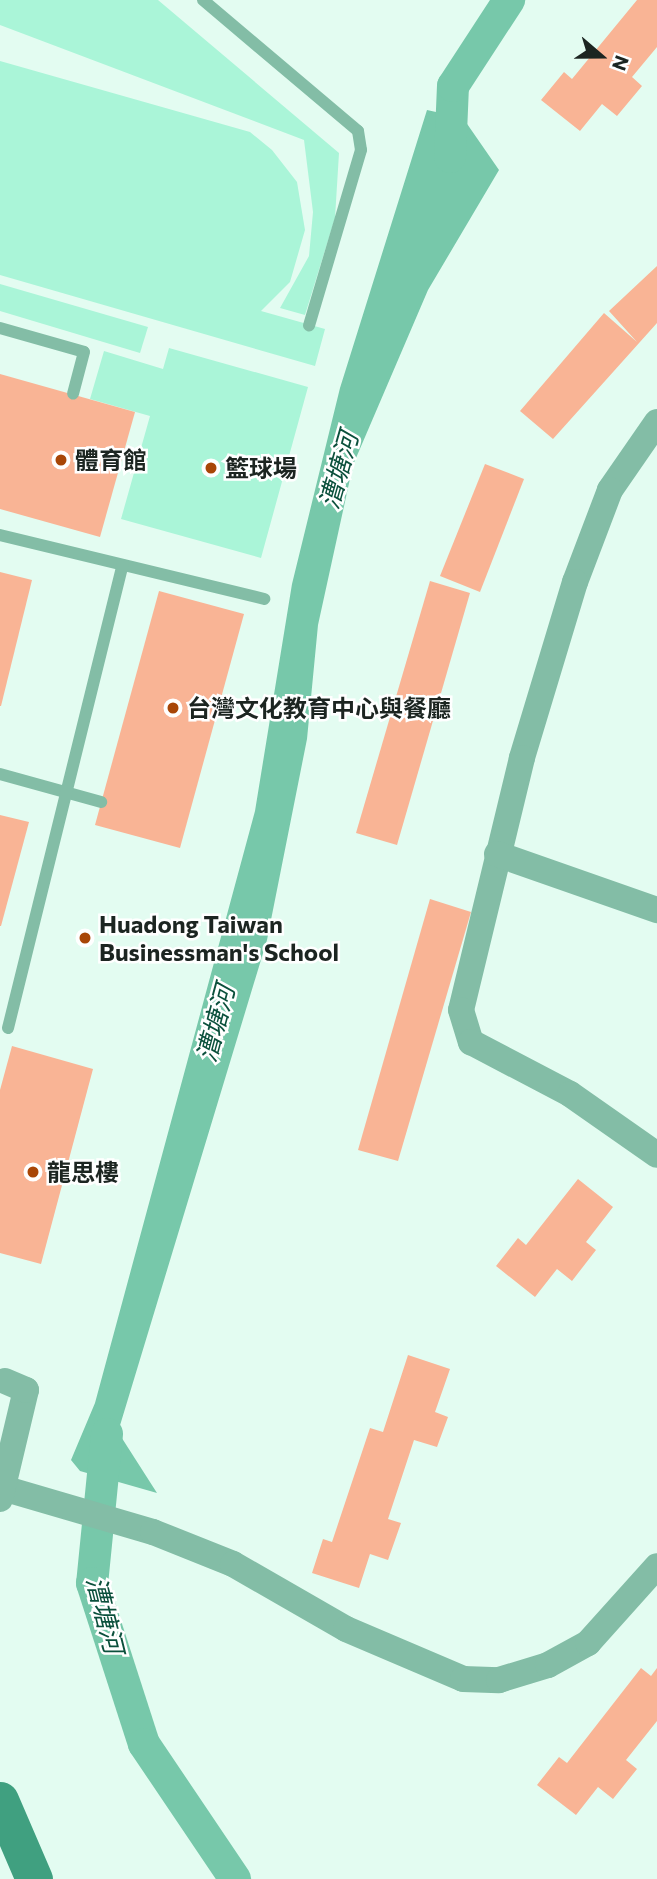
<!DOCTYPE html>
<html>
<head>
<meta charset="utf-8">
<style>
	body { margin:0 }
	#map { position:relative; width:657px; height:1879px; overflow:hidden; background:#e3fcf1; font-family:Commissioner,"Noto Sans SC",sans-serif }
	div>[style] { position:absolute }
	.green>* { inset:0; background:#aaf5d8 }
	.water>* { inset:0; background:#77c8aa }
	.canal>* { height:32px; margin:-16px; padding:0 16px; transform-origin:16px; border-radius:16px; background:#77c8aa }
	.building>* { inset:0; background:#f9b495 }
	.lane>* { height:12px; margin:-6px; padding:0 6px; transform-origin:6px; border-radius:6px; background:#83bda6 }
	.street>* { height:26px; margin:-13px; padding:0 13px; transform-origin:13px; border-radius:13px; background:#83bda6 }
	.secondary>* { height:37px; margin:-18.5px; padding:0 18.5px; transform-origin:18.5px; border-radius:18.5px; background:#40a080 }
	.dots>* { width:19px; height:19px; translate:-50% -50%; box-sizing:border-box; border:4px solid #fff; border-radius:50% }
	span { translate:-50% -50%; white-space:nowrap; text-align:center; line-height:1.15; -webkit-text-stroke:5px #fff; paint-order:stroke }
	.poi-label { font-size:24px; color:#1c2521; font-weight:700 }
	.left { translate:0 -50%; text-align:left }
	.water-label { font-size:26px; color:#0b503c; font-style:italic }
	.north { position:absolute; left:566px; top:21px; width:70px; height:70px; -webkit-text-stroke:5px #fff; paint-order:stroke; rotate:110deg; font-size:19px; font-weight:700; line-height:28px; text-align:center; color:#1c2521 }
	.north::after { content:''; display:block; margin:auto; width:24px; height:32px; background:#1c2521; clip-path:polygon(50% 0,100% 100%,50% 72%,0 100%) }
</style>
</head>
<body>
<div id="map">
	<div class="green">
		<div style="clip-path:polygon(0 0,158px 0,339px 153px,335px 218px,305px 315px,280px 308px,309px 256px,313px 212px,304px 140px,0 25px)"></div>
		<div style="clip-path:polygon(0 61px,250px 132px,272px 150px,297px 182px,305px 230px,290px 282px,261px 311px,325px 329px,315px 366px,0 275px)"></div>
		<div style="clip-path:polygon(0 284px,148px 327px,140px 353px,0 311px)"></div>
		<div style="clip-path:polygon(169px 348px,308px 387px,261px 558px,121px 519px,150px 416px,90px 399px,104px 351px,163px 369px)"></div>
	</div>
	<div class="water">
		<div style="clip-path:polygon(427px 110px,463px 118px,499px 170px,428px 290px,353px 465px,318px 625px,307px 739px,267px 940px,118px 1432px,157px 1493px,80px 1471px,71px 1460px,95px 1403px,255px 811px,292px 584px,340px 388px)"></div>
	</div>
	<div class="canal">
		<div style="left:450px;top:157px;width:71px;rotate:-87.6deg"></div>
		<div style="left:453px;top:86px;width:103px;rotate:-56.9deg"></div>
		<div style="left:107px;top:1434px;width:150px;rotate:95.7deg"></div>
		<div style="left:92px;top:1583px;width:169px;rotate:72.1deg"></div>
		<div style="left:144px;top:1744px;width:163px;rotate:56deg"></div>
	</div>
	<div class="building">
		<div style="clip-path:polygon(637px 0,657px 0,657px 47px,632px 77px,642px 86px,617px 116px,602px 104px,580px 131px,541px 100px,564px 72px,572px 79px)"></div>
		<div style="clip-path:polygon(657px 266px,657px 323px,553px 439px,520px 411px,604px 313px,637px 342px,609px 311px)"></div>
		<div style="clip-path:polygon(0 374px,135px 412px,100px 537px,0 509px)"></div>
		<div style="clip-path:polygon(485px 464px,524px 479px,480px 592px,440px 576px)"></div>
		<div style="clip-path:polygon(0 572px,32px 580px,1px 706px,0 706px)"></div>
		<div style="clip-path:polygon(430px 581px,470px 593px,397px 845px,356px 833px)"></div>
		<div style="clip-path:polygon(159px 591px,244px 614px,180px 848px,95px 825px)"></div>
		<div style="clip-path:polygon(0 815px,29px 822px,1px 926px,0 926px)"></div>
		<div style="clip-path:polygon(430px 899px,471px 912px,398px 1161px,358px 1150px)"></div>
		<div style="clip-path:polygon(12px 1046px,93px 1069px,41px 1264px,0 1253px,0 1090px)"></div>
		<div style="clip-path:polygon(578px 1179px,613px 1207px,586px 1242px,596px 1250px,572px 1281px,557px 1269px,535px 1297px,496px 1266px,518px 1238px,526px 1245px)"></div>
		<div style="clip-path:polygon(408px 1355px,450px 1369px,435px 1412px,448px 1417px,437px 1447px,414px 1440px,388px 1519px,401px 1523px,388px 1560px,370px 1554px,359px 1588px,312px 1573px,323px 1539px,332px 1542px,370px 1428px,383px 1432px)"></div>
		<div style="clip-path:polygon(641px 1668px,651px 1676px,657px 1668px,657px 1721px,626px 1760px,637px 1769px,613px 1799px,598px 1787px,576px 1815px,537px 1785px,559px 1757px,567px 1763px)"></div>
	</div>
	<div class="lane">
		<div style="left:203px;top:0;width:203px;rotate:40.2deg"></div>
		<div style="left:358px;top:131px;width:19px;rotate:81deg"></div>
		<div style="left:361px;top:150px;width:183px;rotate:106.5deg"></div>
		<div style="left:0;top:328px;width:87px;rotate:15.9deg"></div>
		<div style="left:84px;top:352px;width:43px;rotate:104.7deg"></div>
		<div style="left:0;top:535px;width:272px;rotate:13.6deg"></div>
		<div style="left:0;top:774px;width:105px;rotate:15.5deg"></div>
		<div style="left:8px;top:1028px;width:477px;rotate:-76.1deg"></div>
	</div>
	<div class="street">
		<div style="left:657px;top:422px;width:83px;rotate:124.7deg"></div>
		<div style="left:610px;top:490px;width:98px;rotate:110.8deg"></div>
		<div style="left:575px;top:582px;width:184px;rotate:106.8deg"></div>
		<div style="left:522px;top:758px;width:259px;rotate:103.6deg"></div>
		<div style="left:461px;top:1010px;width:34px;rotate:73deg"></div>
		<div style="left:471px;top:1042px;width:112px;rotate:27.7deg"></div>
		<div style="left:570px;top:1094px;width:106px;rotate:35deg"></div>
		<div style="left:497px;top:854px;width:170px;rotate:19.3deg"></div>
		<div style="left:6px;top:1489px;width:153px;rotate:16.3deg"></div>
		<div style="left:153px;top:1532px;width:86px;rotate:21.8deg"></div>
		<div style="left:233px;top:1564px;width:130px;rotate:29.9deg"></div>
		<div style="left:346px;top:1629px;width:127px;rotate:23.1deg"></div>
		<div style="left:463px;top:1679px;width:36px;rotate:2deg"></div>
		<div style="left:499px;top:1680px;width:51px;rotate:-17deg"></div>
		<div style="left:548px;top:1665px;width:46px;rotate:-28.8deg"></div>
		<div style="left:588px;top:1643px;width:103px;rotate:-48.1deg"></div>
		<div style="left:0;top:1499px;width:112px;rotate:-76.6deg"></div>
		<div style="left:26px;top:1390px;width:23px;rotate:-157deg"></div>
	</div>
	<div class="secondary">
		<div style="left:0;top:1800px;width:86px;rotate:66.7deg"></div>
	</div>
	<div class="dots">
		<div style="left:61px;top:460px;background:#a84607"></div>
		<div style="left:211px;top:468px;background:#a84607"></div>
		<div style="left:173px;top:708px;background:#a84607"></div>
		<div style="left:85px;top:938px;background:#a84607"></div>
		<div style="left:33px;top:1172px;background:#a84607"></div>
	</div>
	<div class="poi-label">
		<span class="left" style="left:75px;top:460px">體育館</span>
		<span class="left" style="left:225px;top:468px">籃球場</span>
		<span class="left" style="left:187px;top:708px">台灣文化教育中心與餐廳</span>
		<span class="left" style="left:99px;top:938px">Huadong Taiwan<br>Businessman's School</span>
		<span class="left" style="left:47px;top:1172px">龍思樓</span>
	</div>
	<div class="water-label">
		<span style="left:338px;top:470px;rotate:-74deg">漕塘河</span>
		<span style="left:215px;top:1023px;rotate:-75deg">漕塘河</span>
		<span style="left:106px;top:1615px;rotate:76deg">漕塘河</span>
	</div>
	<div class="north">N</div>
</div>
</body>
</html>
